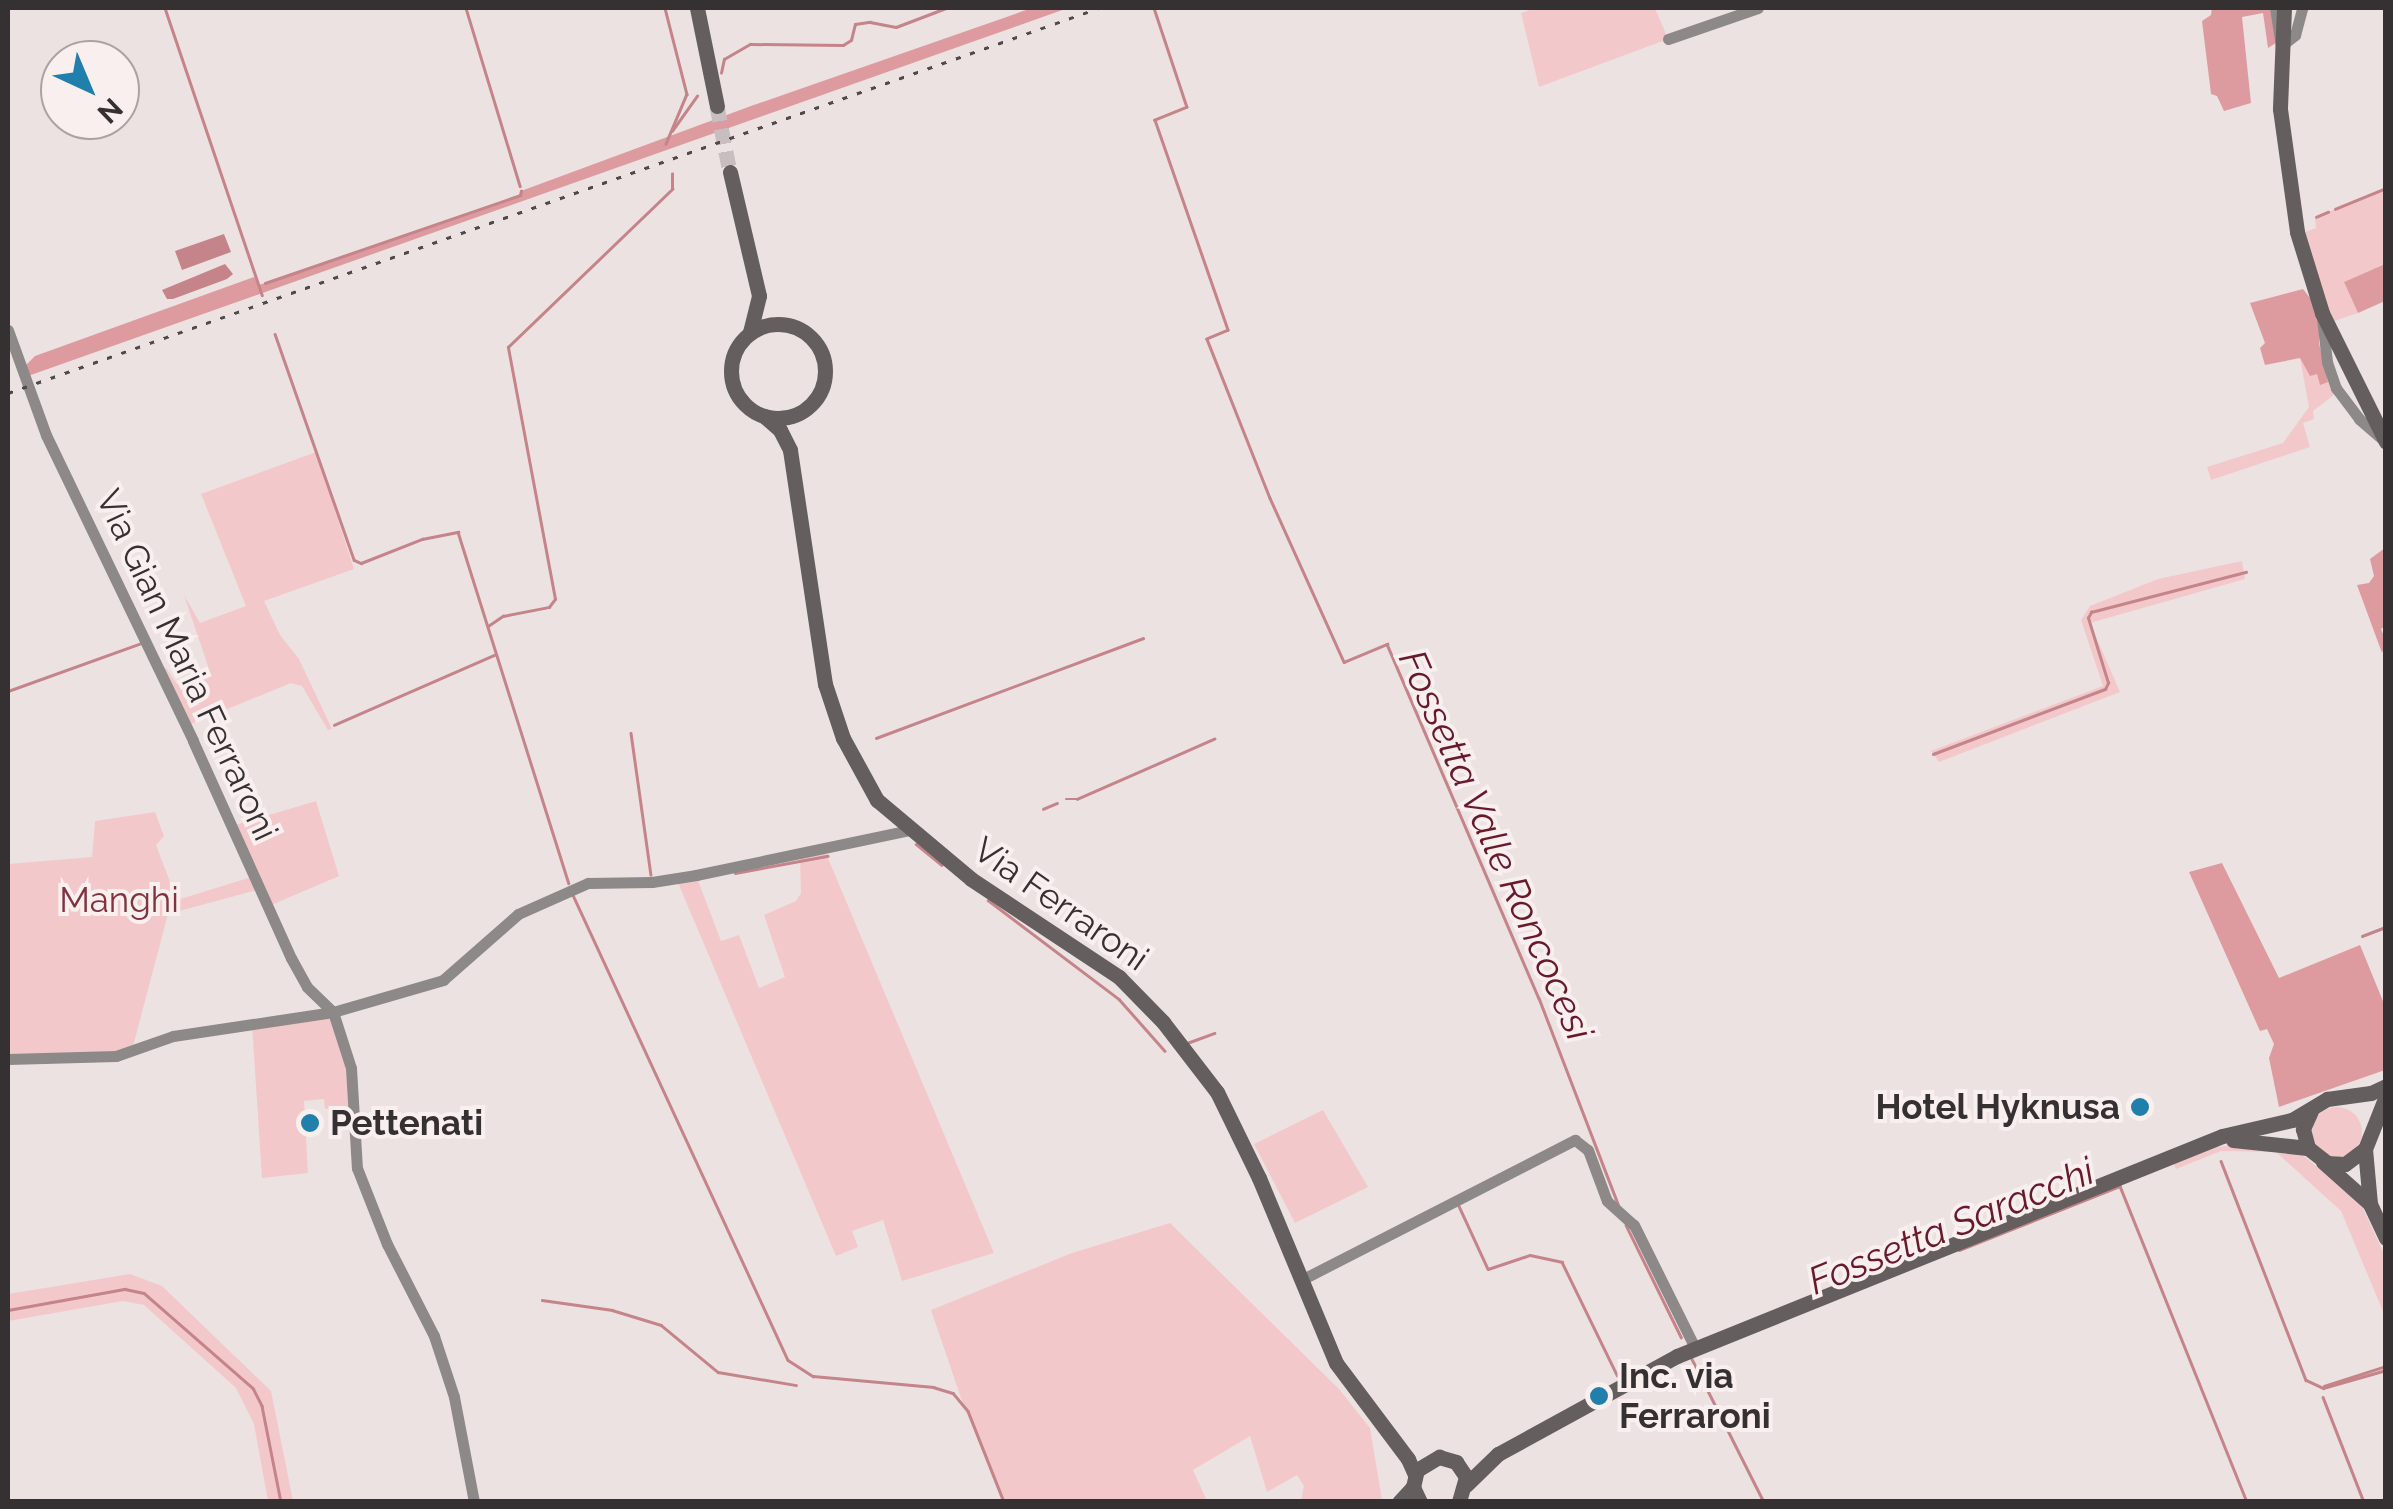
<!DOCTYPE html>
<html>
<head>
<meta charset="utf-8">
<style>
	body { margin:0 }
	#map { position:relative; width:2393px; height:1509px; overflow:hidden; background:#ede2e2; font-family:Raleway,sans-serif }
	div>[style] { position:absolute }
	.green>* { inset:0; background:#f3c8cb }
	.round { border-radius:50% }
	.forest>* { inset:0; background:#dd9ba0 }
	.water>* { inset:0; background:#c48489 }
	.stream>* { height:2.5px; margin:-1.25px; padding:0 1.25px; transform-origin:1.25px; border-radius:1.25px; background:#c48489 }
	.secondary-tunnel>* { height:15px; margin-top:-7.5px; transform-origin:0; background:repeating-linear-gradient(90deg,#c8bebf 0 15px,transparent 0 23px) }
	.street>* { height:11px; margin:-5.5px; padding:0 5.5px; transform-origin:5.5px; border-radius:5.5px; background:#8d8989 }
	.secondary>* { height:15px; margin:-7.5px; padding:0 7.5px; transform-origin:7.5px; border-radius:7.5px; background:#645e5e }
	.secondary>.ring { margin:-7.5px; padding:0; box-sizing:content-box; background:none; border:15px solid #645e5e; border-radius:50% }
	.rail>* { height:2.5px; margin-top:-1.25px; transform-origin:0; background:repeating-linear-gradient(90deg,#4f494a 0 5px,transparent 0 15px) }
	.dots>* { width:28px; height:28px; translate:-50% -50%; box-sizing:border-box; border:5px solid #faefef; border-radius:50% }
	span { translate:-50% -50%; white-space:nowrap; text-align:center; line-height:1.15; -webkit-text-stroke:8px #faefef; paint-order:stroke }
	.street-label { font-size:35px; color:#353031 }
	.park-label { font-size:35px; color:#82323e }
	.poi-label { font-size:35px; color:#353031; font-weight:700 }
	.right { translate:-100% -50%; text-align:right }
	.left { translate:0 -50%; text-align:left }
	.water-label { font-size:38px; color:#681a29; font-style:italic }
	.frame { position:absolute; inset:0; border:10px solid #353031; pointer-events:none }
	.north { position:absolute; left:40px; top:40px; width:100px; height:100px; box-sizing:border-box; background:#faefef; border:2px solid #aba3a3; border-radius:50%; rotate:136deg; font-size:28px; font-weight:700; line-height:40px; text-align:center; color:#353031 }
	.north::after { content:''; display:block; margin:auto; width:35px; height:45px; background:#217fac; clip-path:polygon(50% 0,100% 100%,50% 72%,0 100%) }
</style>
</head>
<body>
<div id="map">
	<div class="green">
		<div style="clip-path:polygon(1535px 8px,1655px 8px,1668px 39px,1539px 87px,1521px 13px)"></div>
		<div style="clip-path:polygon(2385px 188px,2385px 264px,2344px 282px,2358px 313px,2331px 322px,2302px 233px,2316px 228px,2315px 219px,2328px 212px)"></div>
		<div style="clip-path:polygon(2300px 358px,2328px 382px,2334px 395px,2313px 411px,2314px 419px,2303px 423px,2310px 447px,2211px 480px,2207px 467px,2283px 443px,2309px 407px)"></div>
		<div style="clip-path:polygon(316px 452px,354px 569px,264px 601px,280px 635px,299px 659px,332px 729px,328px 730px,302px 686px,291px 683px,186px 726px,157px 671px,166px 668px,177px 684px,183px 684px,210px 672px,184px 595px,200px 623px,246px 606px,201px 494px)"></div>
		<div style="clip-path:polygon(2242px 561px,2245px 579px,2090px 623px,2120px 692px,1939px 762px,1931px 751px,2103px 686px,2081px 620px,2090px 606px,2158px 579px)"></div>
		<div style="clip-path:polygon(316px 801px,339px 876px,269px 906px,261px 889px,168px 914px,132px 1050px,8px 1059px,8px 864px,92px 857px,95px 821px,155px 812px,164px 836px,156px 845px,177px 900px,255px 876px,232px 826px)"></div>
		<div style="clip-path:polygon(825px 851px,994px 1253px,902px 1281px,883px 1220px,852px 1231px,858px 1247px,836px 1256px,676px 878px,696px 875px,721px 941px,739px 935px,759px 988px,785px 977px,764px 915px,796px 901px,801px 893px,800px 855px)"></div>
		<div style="clip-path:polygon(333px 1012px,354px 1106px,325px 1109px,324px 1099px,304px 1101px,308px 1173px,262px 1178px,252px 1025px)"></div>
		<div class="round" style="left:2312px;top:1107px;width:50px;height:50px"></div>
		<div style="clip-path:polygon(1323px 1110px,1368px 1187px,1295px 1223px,1254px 1144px)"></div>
		<div style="clip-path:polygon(2245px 1143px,2299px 1152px,2360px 1202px,2385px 1256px,2385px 1316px,2341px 1211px,2276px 1152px,2221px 1151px,2176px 1169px,2169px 1154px)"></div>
		<div style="clip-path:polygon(1170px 1223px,1339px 1389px,1370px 1428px,1382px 1500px,1301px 1501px,1304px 1486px,1297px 1475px,1267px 1492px,1250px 1436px,1193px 1470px,1207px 1501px,1004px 1501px,962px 1401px,931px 1310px,1072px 1253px)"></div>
		<div style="clip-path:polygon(130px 1274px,162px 1286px,271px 1391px,293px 1501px,268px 1501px,254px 1424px,236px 1388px,144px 1305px,123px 1301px,8px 1321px,8px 1294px)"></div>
	</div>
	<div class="forest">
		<div style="clip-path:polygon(1032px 8px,1068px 8px,28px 376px,24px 367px,35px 356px,254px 277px,259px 285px,520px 196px,521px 191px,751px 106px)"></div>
		<div style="clip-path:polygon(2212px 8px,2275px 8px,2279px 41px,2268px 48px,2263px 13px,2242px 17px,2251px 103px,2224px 111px,2217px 96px,2211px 94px,2202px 21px,2211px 15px)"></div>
		<div style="clip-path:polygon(2385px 264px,2385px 301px,2358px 313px,2344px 282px)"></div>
		<div style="clip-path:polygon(2303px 289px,2314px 303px,2319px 319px,2319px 343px,2328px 382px,2320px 385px,2317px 374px,2310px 376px,2300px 358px,2265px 365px,2260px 348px,2265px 343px,2250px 303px)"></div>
		<div style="clip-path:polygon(2385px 548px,2385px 626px,2381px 629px,2386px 641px,2382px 653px,2357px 585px,2369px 583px,2374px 576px,2370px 559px)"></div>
		<div style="clip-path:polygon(2222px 863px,2279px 978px,2360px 945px,2385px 1006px,2385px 1070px,2279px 1107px,2269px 1058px,2274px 1044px,2267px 1029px,2260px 1031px,2189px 872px)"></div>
	</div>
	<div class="water">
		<div style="clip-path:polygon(224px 234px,231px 252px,182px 270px,175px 251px)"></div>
		<div style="clip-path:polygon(225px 264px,233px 274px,227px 279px,173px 299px,167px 299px,162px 290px)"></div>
	</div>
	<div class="stream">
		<div style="left:165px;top:8px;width:303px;rotate:71.3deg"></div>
		<div style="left:466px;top:8px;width:186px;rotate:73.1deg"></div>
		<div style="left:665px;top:8px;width:89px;rotate:75.7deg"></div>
		<div style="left:687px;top:94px;width:54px;rotate:112.8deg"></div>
		<div style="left:1154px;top:8px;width:104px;rotate:71.6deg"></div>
		<div style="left:1187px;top:107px;width:35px;rotate:158deg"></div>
		<div style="left:1155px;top:120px;width:222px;rotate:70.8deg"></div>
		<div style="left:1228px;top:330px;width:23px;rotate:157deg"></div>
		<div style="left:1207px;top:339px;width:171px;rotate:68.4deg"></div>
		<div style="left:1270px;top:498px;width:180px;rotate:65.7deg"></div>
		<div style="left:1344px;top:662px;width:47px;rotate:-22.7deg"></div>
		<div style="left:1387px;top:644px;width:385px;rotate:66.8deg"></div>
		<div style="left:1539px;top:998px;width:221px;rotate:69deg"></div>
		<div style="left:721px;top:73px;width:14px;rotate:-78deg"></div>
		<div style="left:724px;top:59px;width:30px;rotate:-30deg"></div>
		<div style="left:750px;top:44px;width:93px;rotate:0.6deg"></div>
		<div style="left:843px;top:45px;width:9px;rotate:-32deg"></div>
		<div style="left:851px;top:40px;width:16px;rotate:-76deg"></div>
		<div style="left:855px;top:24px;width:15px;rotate:-8deg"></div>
		<div style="left:870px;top:22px;width:26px;rotate:11deg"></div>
		<div style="left:896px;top:27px;width:53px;rotate:-20.8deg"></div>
		<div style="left:672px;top:131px;width:43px;rotate:-54.5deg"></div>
		<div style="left:2335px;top:209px;width:55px;rotate:-22.4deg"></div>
		<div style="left:2316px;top:217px;width:13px;rotate:-23deg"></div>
		<div style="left:265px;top:283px;width:270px;rotate:-19deg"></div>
		<div style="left:520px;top:195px;width:4px;rotate:-76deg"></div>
		<div style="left:275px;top:334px;width:239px;rotate:70.7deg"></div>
		<div style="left:354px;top:560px;width:8px;rotate:23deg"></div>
		<div style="left:361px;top:563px;width:66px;rotate:-21.5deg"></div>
		<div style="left:422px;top:539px;width:37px;rotate:-11deg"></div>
		<div style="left:458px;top:532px;width:368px;rotate:72.5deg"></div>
		<div style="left:488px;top:626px;width:18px;rotate:-34deg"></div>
		<div style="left:503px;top:616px;width:47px;rotate:-11.1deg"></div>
		<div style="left:549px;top:607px;width:10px;rotate:-53deg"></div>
		<div style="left:555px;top:599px;width:256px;rotate:-100.6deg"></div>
		<div style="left:508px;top:347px;width:228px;rotate:-43.9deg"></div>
		<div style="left:672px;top:189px;width:15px;rotate:-90deg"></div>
		<div style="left:8px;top:691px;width:141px;rotate:-19.8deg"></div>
		<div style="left:334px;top:725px;width:175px;rotate:-23.6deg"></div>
		<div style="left:631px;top:733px;width:143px;rotate:82deg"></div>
		<div style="left:876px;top:738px;width:285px;rotate:-20.5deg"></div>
		<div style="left:1933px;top:754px;width:184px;rotate:-20.7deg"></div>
		<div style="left:2105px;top:689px;width:7px;rotate:-63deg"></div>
		<div style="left:2108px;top:683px;width:68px;rotate:-107.1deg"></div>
		<div style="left:2088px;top:618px;width:7px;rotate:-63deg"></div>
		<div style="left:2091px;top:612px;width:160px;rotate:-14.5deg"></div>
		<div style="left:1066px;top:799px;width:11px"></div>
		<div style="left:1077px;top:799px;width:150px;rotate:-23.7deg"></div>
		<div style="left:1043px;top:809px;width:15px;rotate:-23deg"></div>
		<div style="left:916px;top:844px;width:33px;rotate:39deg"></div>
		<div style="left:735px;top:873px;width:94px;rotate:-10.5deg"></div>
		<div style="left:573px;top:895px;width:512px;rotate:65.19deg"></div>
		<div style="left:788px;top:1360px;width:30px;rotate:33deg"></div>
		<div style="left:813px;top:1376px;width:121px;rotate:5.2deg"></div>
		<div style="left:933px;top:1387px;width:21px;rotate:17deg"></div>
		<div style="left:953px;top:1393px;width:23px;rotate:50deg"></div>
		<div style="left:968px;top:1411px;width:98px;rotate:68.4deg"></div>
		<div style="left:988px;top:900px;width:164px;rotate:37.1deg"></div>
		<div style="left:1119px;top:999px;width:69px;rotate:48.5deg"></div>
		<div style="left:2362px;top:936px;width:26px;rotate:-21deg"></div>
		<div style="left:1187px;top:1043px;width:29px;rotate:-20deg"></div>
		<div style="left:2221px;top:1161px;width:235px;rotate:68.8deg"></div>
		<div style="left:2306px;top:1380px;width:19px;rotate:25deg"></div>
		<div style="left:2323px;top:1388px;width:66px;rotate:-15.9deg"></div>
		<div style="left:1459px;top:1206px;width:69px;rotate:65.3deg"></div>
		<div style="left:1488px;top:1269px;width:44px;rotate:-18.4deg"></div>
		<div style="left:1530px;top:1255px;width:33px;rotate:12deg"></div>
		<div style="left:1562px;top:1262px;width:126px;rotate:64deg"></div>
		<div style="left:1626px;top:1225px;width:125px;rotate:63.8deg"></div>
		<div style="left:1959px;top:1250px;width:173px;rotate:-21.7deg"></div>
		<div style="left:2120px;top:1186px;width:341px;rotate:68.1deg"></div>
		<div style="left:542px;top:1300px;width:71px;rotate:8.1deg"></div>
		<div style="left:612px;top:1310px;width:51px;rotate:17deg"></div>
		<div style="left:661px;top:1325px;width:74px;rotate:39.5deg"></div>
		<div style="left:718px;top:1372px;width:79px;rotate:9.5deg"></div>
		<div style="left:8px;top:1310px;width:119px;rotate:-10.2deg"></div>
		<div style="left:125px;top:1289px;width:19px;rotate:12deg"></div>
		<div style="left:144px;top:1293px;width:145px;rotate:41.1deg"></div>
		<div style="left:253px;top:1388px;width:20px;rotate:63deg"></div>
		<div style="left:262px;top:1406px;width:98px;rotate:78.8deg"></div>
		<div style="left:1692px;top:1359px;width:160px;rotate:63.3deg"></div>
		<div style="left:2324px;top:1386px;width:65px;rotate:-17.9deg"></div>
		<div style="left:2323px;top:1397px;width:113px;rotate:68.7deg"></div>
	</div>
	<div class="secondary-tunnel">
		<div style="left:717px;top:106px;width:67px;rotate:78.9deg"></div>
	</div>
	<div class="street">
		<div style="left:2275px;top:8px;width:38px;rotate:81deg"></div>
		<div style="left:2281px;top:46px;width:18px;rotate:-38deg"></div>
		<div style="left:2295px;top:35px;width:28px;rotate:-75deg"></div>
		<div style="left:1668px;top:39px;width:95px;rotate:-19deg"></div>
		<div style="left:2322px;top:318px;width:44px;rotate:83.5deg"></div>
		<div style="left:2327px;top:362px;width:28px;rotate:71deg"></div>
		<div style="left:2336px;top:388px;width:39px;rotate:53deg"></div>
		<div style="left:2359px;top:419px;width:30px;rotate:41deg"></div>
		<div style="left:8px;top:330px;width:112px;rotate:70.1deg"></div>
		<div style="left:46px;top:435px;width:339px;rotate:64.3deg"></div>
		<div style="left:193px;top:741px;width:238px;rotate:65.7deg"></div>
		<div style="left:291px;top:958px;width:33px;rotate:61deg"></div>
		<div style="left:307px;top:987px;width:36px;rotate:44deg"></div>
		<div style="left:333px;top:1012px;width:59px;rotate:72.2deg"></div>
		<div style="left:351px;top:1068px;width:100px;rotate:86.6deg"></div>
		<div style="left:357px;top:1168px;width:82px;rotate:68.5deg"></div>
		<div style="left:387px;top:1244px;width:103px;rotate:62.9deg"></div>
		<div style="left:434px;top:1336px;width:64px;rotate:71.8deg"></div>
		<div style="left:454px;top:1397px;width:107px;rotate:79.2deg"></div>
		<div style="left:8px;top:1059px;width:108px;rotate:-1.6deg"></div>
		<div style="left:116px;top:1056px;width:60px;rotate:-19.3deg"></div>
		<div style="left:173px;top:1036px;width:162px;rotate:-8.5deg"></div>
		<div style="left:333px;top:1012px;width:115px;rotate:-16.2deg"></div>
		<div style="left:443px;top:980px;width:100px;rotate:-41.3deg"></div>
		<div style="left:518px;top:914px;width:77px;rotate:-23.9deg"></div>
		<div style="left:588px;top:883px;width:64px;rotate:-0.9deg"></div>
		<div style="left:652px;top:882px;width:45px;rotate:-9deg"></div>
		<div style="left:696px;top:875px;width:219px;rotate:-11.9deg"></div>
		<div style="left:1301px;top:1280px;width:308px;rotate:-27.1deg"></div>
		<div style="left:1575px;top:1140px;width:16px;rotate:38deg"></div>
		<div style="left:1588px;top:1150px;width:54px;rotate:69.6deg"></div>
		<div style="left:1607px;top:1201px;width:36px;rotate:42deg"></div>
		<div style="left:1634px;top:1225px;width:137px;rotate:63.6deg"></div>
	</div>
	<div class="secondary">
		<div style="left:697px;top:8px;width:100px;rotate:78.5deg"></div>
		<div style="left:2284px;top:8px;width:101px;rotate:92.3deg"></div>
		<div style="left:2280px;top:109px;width:124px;rotate:82.1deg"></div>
		<div style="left:2297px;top:232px;width:85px;rotate:72.8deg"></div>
		<div style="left:2322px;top:313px;width:144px;rotate:63.6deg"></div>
		<div style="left:730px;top:172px;width:127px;rotate:76.8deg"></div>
		<div style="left:759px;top:296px;width:37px;rotate:104deg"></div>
		<div class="ring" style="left:731px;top:324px;width:79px;height:79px"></div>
		<div style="left:764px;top:416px;width:21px;rotate:41deg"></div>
		<div style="left:780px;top:430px;width:22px;rotate:63deg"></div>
		<div style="left:790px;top:450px;width:237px;rotate:81.5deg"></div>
		<div style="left:825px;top:684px;width:57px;rotate:71.6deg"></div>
		<div style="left:843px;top:738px;width:71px;rotate:61.3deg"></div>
		<div style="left:877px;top:800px;width:123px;rotate:40deg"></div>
		<div style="left:971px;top:879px;width:178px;rotate:33.5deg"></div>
		<div style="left:1119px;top:977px;width:63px;rotate:45.6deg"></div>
		<div style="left:1163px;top:1022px;width:88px;rotate:52.4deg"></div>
		<div style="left:1217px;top:1092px;width:96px;rotate:64deg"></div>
		<div style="left:1259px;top:1178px;width:200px;rotate:67.4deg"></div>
		<div style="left:1336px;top:1363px;width:120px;rotate:53.1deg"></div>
		<div style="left:1408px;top:1459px;width:17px;rotate:66deg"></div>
		<div style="left:2311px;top:1111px;width:20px;rotate:114deg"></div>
		<div style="left:2303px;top:1129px;width:20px;rotate:75deg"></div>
		<div style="left:2308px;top:1148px;width:24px;rotate:38deg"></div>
		<div style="left:2327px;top:1163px;width:18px;rotate:3deg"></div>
		<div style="left:2345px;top:1164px;width:25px;rotate:-37deg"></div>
		<div style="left:2365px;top:1149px;width:57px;rotate:-68.4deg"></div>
		<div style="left:2233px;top:1140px;width:75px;rotate:6.1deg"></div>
		<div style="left:2365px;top:1149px;width:55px;rotate:84.8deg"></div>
		<div style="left:2370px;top:1204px;width:38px;rotate:65deg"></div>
		<div style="left:2323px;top:1162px;width:62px;rotate:41.7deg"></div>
		<div style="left:1466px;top:1485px;width:45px;rotate:-44.1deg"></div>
		<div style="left:1498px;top:1454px;width:204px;rotate:-28.7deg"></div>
		<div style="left:1677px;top:1356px;width:588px;rotate:-21.98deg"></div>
		<div style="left:2222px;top:1136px;width:72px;rotate:-12.9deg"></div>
		<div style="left:2292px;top:1120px;width:41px;rotate:-31deg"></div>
		<div style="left:2327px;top:1099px;width:44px;rotate:-7.8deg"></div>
		<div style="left:2371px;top:1093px;width:17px;rotate:-25deg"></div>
		<div style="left:1399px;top:1502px;width:21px;rotate:-47deg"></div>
		<div style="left:1420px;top:1502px;width:17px;rotate:-115deg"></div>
		<div style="left:1413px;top:1487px;width:17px;rotate:-77deg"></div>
		<div style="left:1417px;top:1470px;width:26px;rotate:-31deg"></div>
		<div style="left:1439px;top:1457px;width:18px;rotate:16deg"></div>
		<div style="left:1456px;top:1462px;width:18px;rotate:56deg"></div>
		<div style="left:1466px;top:1477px;width:26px;rotate:106deg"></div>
	</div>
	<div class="rail">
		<div style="left:8px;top:393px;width:1157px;rotate:-19.44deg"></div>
	</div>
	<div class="dots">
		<div style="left:2140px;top:1107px;background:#217fac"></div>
		<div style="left:310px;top:1123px;background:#217fac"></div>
		<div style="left:1599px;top:1396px;background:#217fac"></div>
	</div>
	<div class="street-label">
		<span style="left:187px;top:665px;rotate:65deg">Via Gian Maria Ferraroni</span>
		<span style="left:1061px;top:904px;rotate:35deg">Via Ferraroni</span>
	</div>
	<div class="park-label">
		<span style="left:119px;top:900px">Manghi</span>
	</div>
	<div class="poi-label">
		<span class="right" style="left:2120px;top:1107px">Hotel Hyknusa</span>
		<span class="left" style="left:330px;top:1123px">Pettenati</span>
		<span class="left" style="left:1619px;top:1396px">Inc. via<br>Ferraroni</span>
	</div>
	<div class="water-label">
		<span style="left:1496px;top:845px;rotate:66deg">Fossetta Valle Roncocesi</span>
		<span style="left:1951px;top:1226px;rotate:-22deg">Fossetta Saracchi</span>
	</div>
	<div class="frame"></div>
	<div class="north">N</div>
</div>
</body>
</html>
